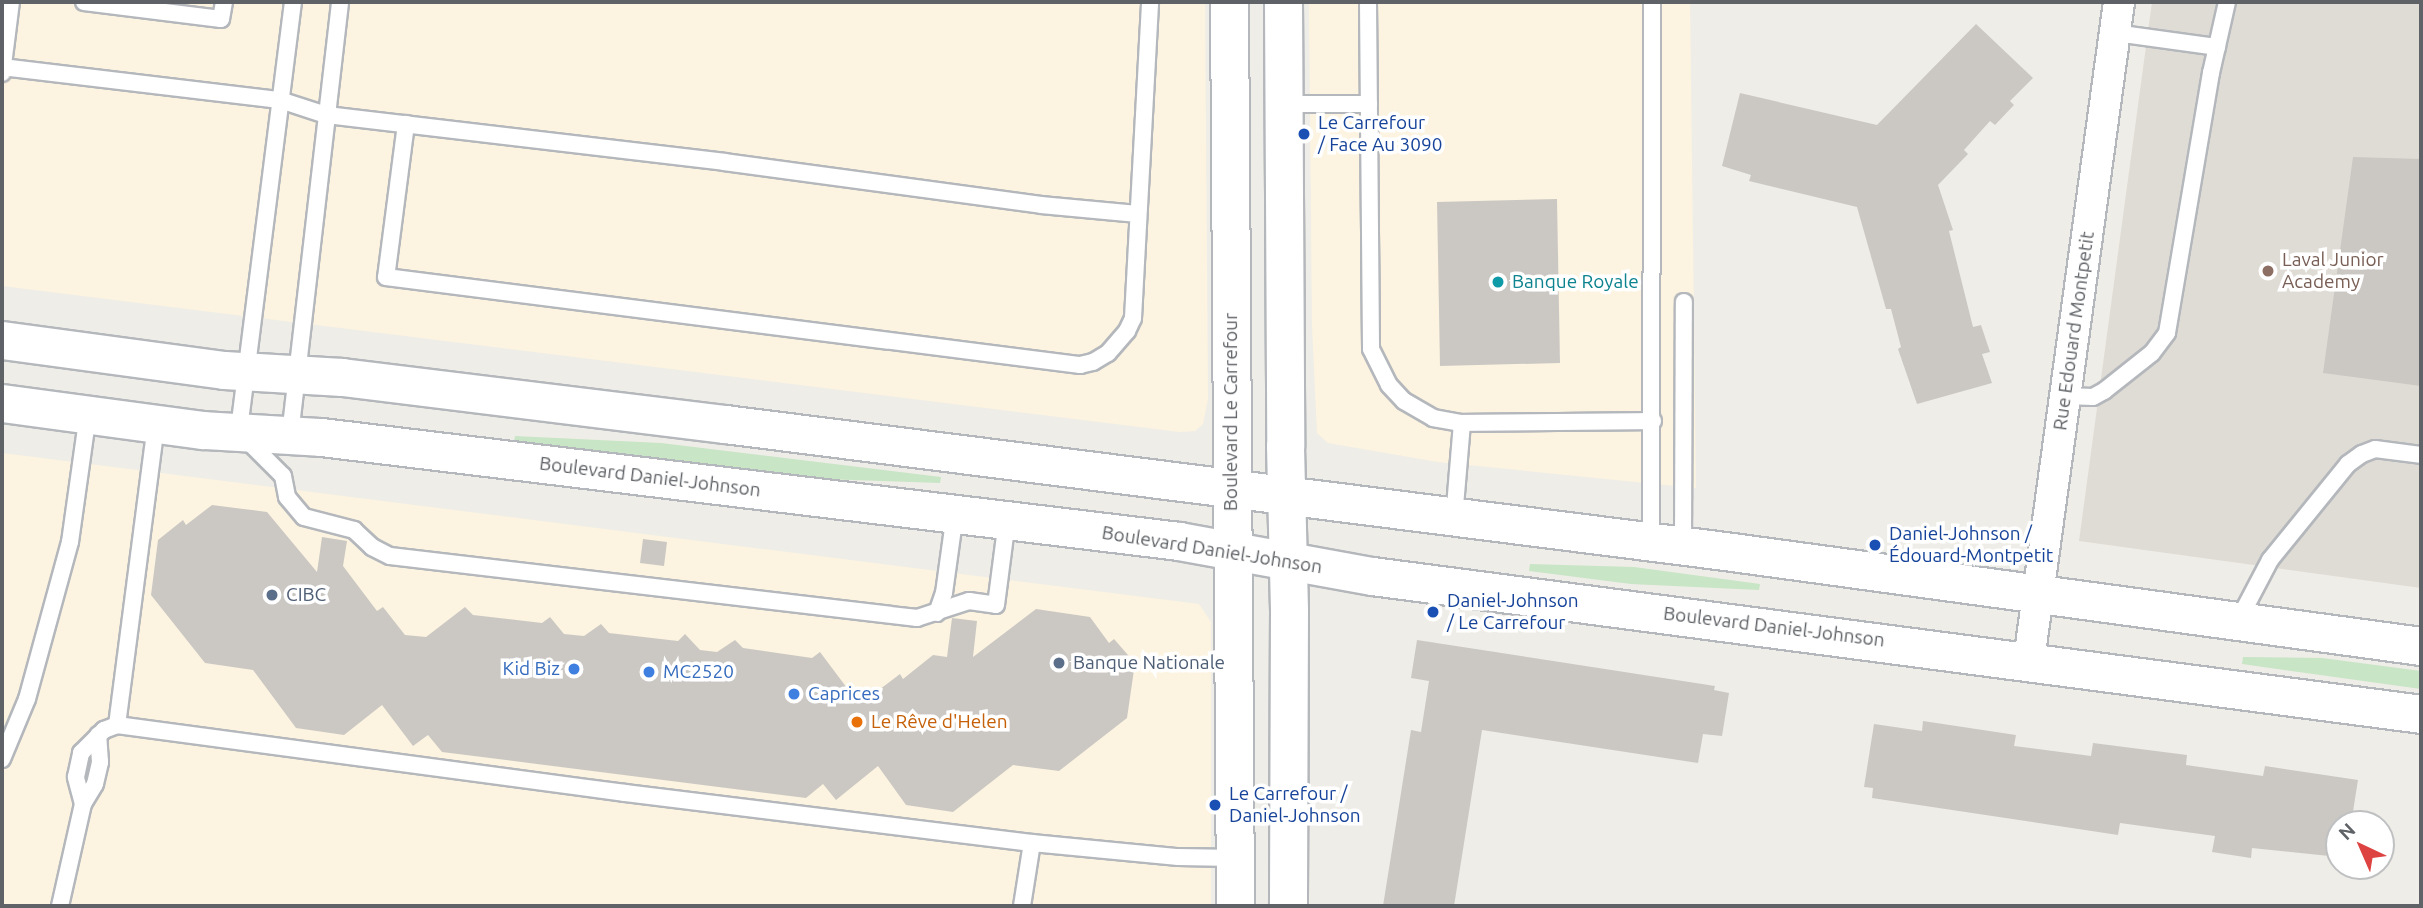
<!DOCTYPE html>
<html>
<head>
<meta charset="utf-8">
<style>
	body { margin:0 }
	#map { position:relative; width:2423px; height:908px; overflow:hidden; background:#efede7; font-family:Ubuntu,sans-serif }
	div>[style] { position:absolute }
	.commercial>* { inset:0; background:#fcf4e0 }
	.education>* { inset:0; background:#dfdcd5 }
	.green>* { inset:0; background:#c8e5c6 }
	.building>* { inset:0; background:#cbc8c4 }
	.roads { filter:drop-shadow(2px 0 #b4b7bb) drop-shadow(-2px 0 #b4b7bb) drop-shadow(0 2px #b4b7bb) drop-shadow(0 -2px #b4b7bb) }
	.service>* { height:16px; margin:-8px; padding:0 8px; transform-origin:8px; border-radius:8px; background:#fff }
	.minor>* { height:30px; margin:-15px; padding:0 15px; transform-origin:15px; border-radius:15px; background:#fff }
	.tertiary>* { height:37px; margin:-18.5px; padding:0 18.5px; transform-origin:18.5px; border-radius:18.5px; background:#fff }
	.dots>* { width:19px; height:19px; translate:-50% -50%; box-sizing:border-box; border:4px solid #fff; border-radius:50% }
	span { translate:-50% -50%; white-space:nowrap; text-align:center; line-height:1.15; -webkit-text-stroke:7px #fff; paint-order:stroke }
	.transit-label { font-size:19px; color:#164399 }
	.left { translate:0 -50%; text-align:left }
	.education-label { font-size:19px; color:#785e54 }
	.culture-label { font-size:19px; color:#0d838f }
	.street-label { font-size:19px; color:#5f6266 }
	.service-label { font-size:19px; color:#4e5e75 }
	.shop-label { font-size:19px; color:#366cbe }
	.right { translate:-100% -50%; text-align:right }
	.food-label { font-size:19px; color:#c56008 }
	.frame { position:absolute; inset:0; border:4px solid #5f6266; pointer-events:none }
	.north { position:absolute; left:2325px; top:810px; width:70px; height:70px; box-sizing:border-box; background:#fff; border:2px solid #bfc0c2; border-radius:50%; rotate:316deg; font-size:19px; font-weight:700; line-height:28px; text-align:center; color:#5f6266 }
	.north::after { content:''; display:block; margin:auto; width:24px; height:32px; background:#dd4340; clip-path:polygon(50% 0,100% 100%,50% 72%,0 100%) }
</style>
</head>
<body>
<div id="map">
	<div class="commercial">
		<div style="clip-path:polygon(2px 2px,1205px 2px,1208px 399px,1203px 424px,1195px 431px,1180px 432px,2px 286px)"></div>
		<div style="clip-path:polygon(1309px 2px,1690px 2px,1696px 488px,1438px 462px,1328px 443px,1317px 433px,1312px 325px)"></div>
		<div style="clip-path:polygon(2px 453px,1199px 604px,1211px 622px,1211px 906px,2px 906px)"></div>
	</div>
	<div class="education">
		<div style="clip-path:polygon(2152px 2px,2421px 2px,2421px 588px,2079px 541px)"></div>
	</div>
	<div class="green">
		<div style="clip-path:polygon(515px 436px,661px 443px,941px 477px,940px 483px,824px 479px,514px 442px)"></div>
		<div style="clip-path:polygon(1530px 564px,1634px 567px,1760px 584px,1759px 590px,1631px 584px,1529px 571px)"></div>
		<div style="clip-path:polygon(2243px 657px,2322px 658px,2421px 671px,2421px 689px,2242px 664px)"></div>
	</div>
	<div class="building">
		<div style="clip-path:polygon(1976px 24px,2033px 78px,2010px 101px,2014px 105px,1995px 125px,1990px 121px,1964px 150px,1968px 154px,1938px 185px,1953px 230px,1949px 231px,1973px 327px,1981px 325px,1990px 352px,1982px 354px,1992px 383px,1917px 404px,1898px 349px,1901px 347px,1891px 309px,1886px 309px,1857px 207px,1749px 181px,1751px 175px,1722px 166px,1740px 93px,1877px 125px)"></div>
		<div style="clip-path:polygon(2353px 157px,2421px 159px,2421px 386px,2323px 373px)"></div>
		<div style="clip-path:polygon(1557px 199px,1560px 363px,1440px 366px,1437px 202px)"></div>
		<div style="clip-path:polygon(212px 505px,267px 512px,317px 572px,322px 537px,347px 541px,343px 566px,377px 611px,383px 607px,405px 635px,426px 637px,465px 607px,473px 615px,542px 623px,550px 617px,564px 634px,584px 636px,601px 624px,609px 633px,678px 641px,685px 634px,700px 650px,717px 652px,735px 640px,743px 648px,812px 658px,820px 652px,850px 692px,871px 696px,900px 674px,903px 679px,933px 655px,947px 657px,952px 618px,977px 621px,973px 657px,1036px 609px,1090px 617px,1109px 643px,1114px 639px,1135px 663px,1127px 718px,1059px 771px,1013px 765px,953px 812px,906px 805px,878px 766px,836px 800px,823px 784px,806px 798px,442px 752px,428px 735px,413px 746px,382px 705px,344px 735px,296px 728px,253px 670px,205px 663px,151px 595px,158px 540px,183px 520px,186px 525px)"></div>
		<div style="clip-path:polygon(643px 539px,667px 542px,664px 566px,640px 563px)"></div>
		<div style="clip-path:polygon(1417px 640px,1715px 686px,1714px 690px,1729px 693px,1722px 736px,1703px 734px,1698px 763px,1482px 730px,1454px 906px,1383px 906px,1411px 730px,1421px 732px,1429px 681px,1411px 678px)"></div>
		<div style="clip-path:polygon(1923px 721px,2016px 735px,2014px 746px,2091px 756px,2093px 743px,2187px 755px,2186px 765px,2263px 776px,2265px 766px,2358px 780px,2351px 824px,2339px 824px,2339px 857px,2252px 848px,2251px 858px,2212px 852px,2215px 836px,2120px 823px,2118px 835px,1872px 798px,1873px 788px,1864px 787px,1874px 724px,1922px 731px)"></div>
	</div>
	<div class="roads">
		<div class="service">
			<div style="left:84px;top:2px;width:138px;rotate:7.1deg"></div>
			<div style="left:221px;top:19px;width:17px;rotate:-80deg"></div>
			<div style="left:293px;top:2px;width:433px;rotate:97.2deg"></div>
			<div style="left:239px;top:432px;width:62px;rotate:45deg"></div>
			<div style="left:283px;top:476px;width:21px;rotate:79deg"></div>
			<div style="left:287px;top:497px;width:26px;rotate:50deg"></div>
			<div style="left:304px;top:517px;width:52px;rotate:14.6deg"></div>
			<div style="left:354px;top:530px;width:25px;rotate:43deg"></div>
			<div style="left:372px;top:547px;width:20px;rotate:27deg"></div>
			<div style="left:390px;top:556px;width:531px;rotate:6.71deg"></div>
			<div style="left:917px;top:618px;width:55px;rotate:-18.1deg"></div>
			<div style="left:969px;top:601px;width:27px;rotate:8deg"></div>
			<div style="left:996px;top:605px;width:86px;rotate:-82.6deg"></div>
			<div style="left:1368px;top:2px;width:347px;rotate:89.5deg"></div>
			<div style="left:1371px;top:349px;width:40px;rotate:63.4deg"></div>
			<div style="left:1389px;top:385px;width:22px;rotate:47deg"></div>
			<div style="left:1404px;top:401px;width:34px;rotate:30deg"></div>
			<div style="left:1433px;top:418px;width:29px;rotate:10deg"></div>
			<div style="left:1462px;top:423px;width:95px;rotate:94.8deg"></div>
			<div style="left:2115px;top:33px;width:103px;rotate:7.8deg"></div>
			<div style="left:2px;top:67px;width:280px;rotate:6.8deg"></div>
			<div style="left:280px;top:100px;width:48px;rotate:18.1deg"></div>
			<div style="left:326px;top:115px;width:401px;rotate:6.7deg"></div>
			<div style="left:724px;top:162px;width:320px;rotate:7.7deg"></div>
			<div style="left:1041px;top:205px;width:97px;rotate:5.3deg"></div>
			<div style="left:2px;top:73px;width:72px;rotate:-82.8deg"></div>
			<div style="left:1285px;top:104px;width:84px"></div>
			<div style="left:406px;top:124px;width:154px;rotate:97.4deg"></div>
			<div style="left:386px;top:277px;width:700px;rotate:7.23deg"></div>
			<div style="left:1080px;top:365px;width:13px;rotate:-13deg"></div>
			<div style="left:1093px;top:362px;width:17px;rotate:-31deg"></div>
			<div style="left:1108px;top:353px;width:29px;rotate:-49deg"></div>
			<div style="left:1127px;top:331px;width:14px;rotate:-65deg"></div>
			<div style="left:1133px;top:318px;width:316px;rotate:-86.9deg"></div>
			<div style="left:2066px;top:396px;width:27px;rotate:2deg"></div>
			<div style="left:2093px;top:397px;width:13px;rotate:-29deg"></div>
			<div style="left:2104px;top:391px;width:61px;rotate:-38.4deg"></div>
			<div style="left:2152px;top:353px;width:25px;rotate:-53deg"></div>
			<div style="left:2167px;top:333px;width:264px;rotate:-80.4deg"></div>
			<div style="left:2211px;top:73px;width:73px;rotate:-77.3deg"></div>
			<div style="left:1462px;top:423px;width:191px;rotate:-0.6deg"></div>
			<div style="left:290px;top:435px;width:436px;rotate:-83.4deg"></div>
			<div style="left:1651px;top:544px;width:542px;rotate:-89.89deg"></div>
			<div style="left:1683px;top:547px;width:245px;rotate:-89.8deg"></div>
			<div style="left:937px;top:613px;width:21px;rotate:-71deg"></div>
			<div style="left:944px;top:593px;width:80px;rotate:-82.1deg"></div>
			<div style="left:2238px;top:621px;width:69px;rotate:-62.3deg"></div>
			<div style="left:2270px;top:560px;width:124px;rotate:-50.9deg"></div>
			<div style="left:2348px;top:464px;width:17px;rotate:-36deg"></div>
			<div style="left:2362px;top:454px;width:14px;rotate:-21deg"></div>
			<div style="left:2375px;top:449px;width:46px;rotate:7.4deg"></div>
			<div style="left:117px;top:725px;width:305px;rotate:-82.6deg"></div>
			<div style="left:2px;top:759px;width:65px;rotate:-67.4deg"></div>
			<div style="left:27px;top:699px;width:163px;rotate:-74.7deg"></div>
			<div style="left:70px;top:542px;width:129px;rotate:-82deg"></div>
			<div style="left:83px;top:804px;width:28px;rotate:-105deg"></div>
			<div style="left:76px;top:777px;width:25px;rotate:-78deg"></div>
			<div style="left:81px;top:753px;width:33px;rotate:-45deg"></div>
			<div style="left:104px;top:730px;width:14px;rotate:-21deg"></div>
			<div style="left:117px;top:725px;width:513px;rotate:7.62deg"></div>
			<div style="left:625px;top:793px;width:410px;rotate:7deg"></div>
			<div style="left:60px;top:906px;width:105px;rotate:-77.3deg"></div>
			<div style="left:83px;top:804px;width:23px;rotate:-59deg"></div>
			<div style="left:95px;top:784px;width:23px;rotate:-77deg"></div>
			<div style="left:100px;top:762px;width:27px;rotate:-94deg"></div>
			<div style="left:1022px;top:906px;width:64px;rotate:-81deg"></div>
			<div style="left:1032px;top:843px;width:147px;rotate:5.5deg"></div>
			<div style="left:1178px;top:857px;width:57px;rotate:1deg"></div>
		</div>
		<div class="minor">
			<div style="left:2029px;top:660px;width:664px;rotate:-82.21deg"></div>
		</div>
		<div class="tertiary">
			<div style="left:1229px;top:2px;width:904px;rotate:89.62deg"></div>
			<div style="left:1283px;top:2px;width:444px;rotate:89.7deg"></div>
			<div style="left:1285px;top:446px;width:165px;rotate:88.6deg"></div>
			<div style="left:1289px;top:611px;width:295px;rotate:90.2deg"></div>
			<div style="left:2px;top:340px;width:224px;rotate:7.7deg"></div>
			<div style="left:224px;top:370px;width:118px;rotate:3.4deg"></div>
			<div style="left:342px;top:377px;width:386px;rotate:7deg"></div>
			<div style="left:725px;top:424px;width:1015px;rotate:7.24deg"></div>
			<div style="left:1732px;top:552px;width:695px;rotate:7.77deg"></div>
			<div style="left:2px;top:403px;width:203px;rotate:7.7deg"></div>
			<div style="left:203px;top:430px;width:118px;rotate:3.4deg"></div>
			<div style="left:321px;top:437px;width:864px;rotate:6.91deg"></div>
			<div style="left:1179px;top:541px;width:196px;rotate:10.3deg"></div>
			<div style="left:1372px;top:576px;width:1058px;rotate:7.49deg"></div>
		</div>
	</div>
	<div class="dots">
		<div style="left:1304px;top:134px;background:#1a4fb4"></div>
		<div style="left:2268px;top:271px;background:#8d6e63"></div>
		<div style="left:1498px;top:282px;background:#0f9aa8"></div>
		<div style="left:1875px;top:545px;background:#1a4fb4"></div>
		<div style="left:272px;top:595px;background:#5c6f8a"></div>
		<div style="left:1433px;top:612px;background:#1a4fb4"></div>
		<div style="left:1059px;top:663px;background:#5c6f8a"></div>
		<div style="left:574px;top:669px;background:#3f7fe0"></div>
		<div style="left:649px;top:672px;background:#3f7fe0"></div>
		<div style="left:794px;top:694px;background:#3f7fe0"></div>
		<div style="left:857px;top:722px;background:#e8710a"></div>
		<div style="left:1215px;top:805px;background:#1a4fb4"></div>
	</div>
	<div class="transit-label">
		<span class="left" style="left:1318px;top:134px">Le Carrefour<br>/ Face Au 3090</span>
		<span class="left" style="left:1889px;top:545px">Daniel-Johnson /<br>Édouard-Montpetit</span>
		<span class="left" style="left:1447px;top:612px">Daniel-Johnson<br>/ Le Carrefour</span>
		<span class="left" style="left:1229px;top:805px">Le Carrefour /<br>Daniel-Johnson</span>
	</div>
	<div class="education-label">
		<span class="left" style="left:2282px;top:271px">Laval Junior<br>Academy</span>
	</div>
	<div class="culture-label">
		<span class="left" style="left:1512px;top:282px">Banque Royale</span>
	</div>
	<div class="street-label">
		<span style="left:2074px;top:331px;rotate:-82deg">Rue Edouard Montpetit</span>
		<span style="left:1231px;top:412px;rotate:-90deg">Boulevard Le Carrefour</span>
		<span style="left:650px;top:477px;rotate:7deg">Boulevard Daniel-Johnson</span>
		<span style="left:1212px;top:550px;rotate:9deg">Boulevard Daniel-Johnson</span>
		<span style="left:1774px;top:627px;rotate:7deg">Boulevard Daniel-Johnson</span>
	</div>
	<div class="service-label">
		<span class="left" style="left:286px;top:595px">CIBC</span>
		<span class="left" style="left:1073px;top:663px">Banque Nationale</span>
	</div>
	<div class="shop-label">
		<span class="right" style="left:560px;top:669px">Kid Biz</span>
		<span class="left" style="left:663px;top:672px">MC2520</span>
		<span class="left" style="left:808px;top:694px">Caprices</span>
	</div>
	<div class="food-label">
		<span class="left" style="left:871px;top:722px">Le Rêve d'Helen</span>
	</div>
	<div class="frame"></div>
	<div class="north">N</div>
</div>
</body>
</html>
